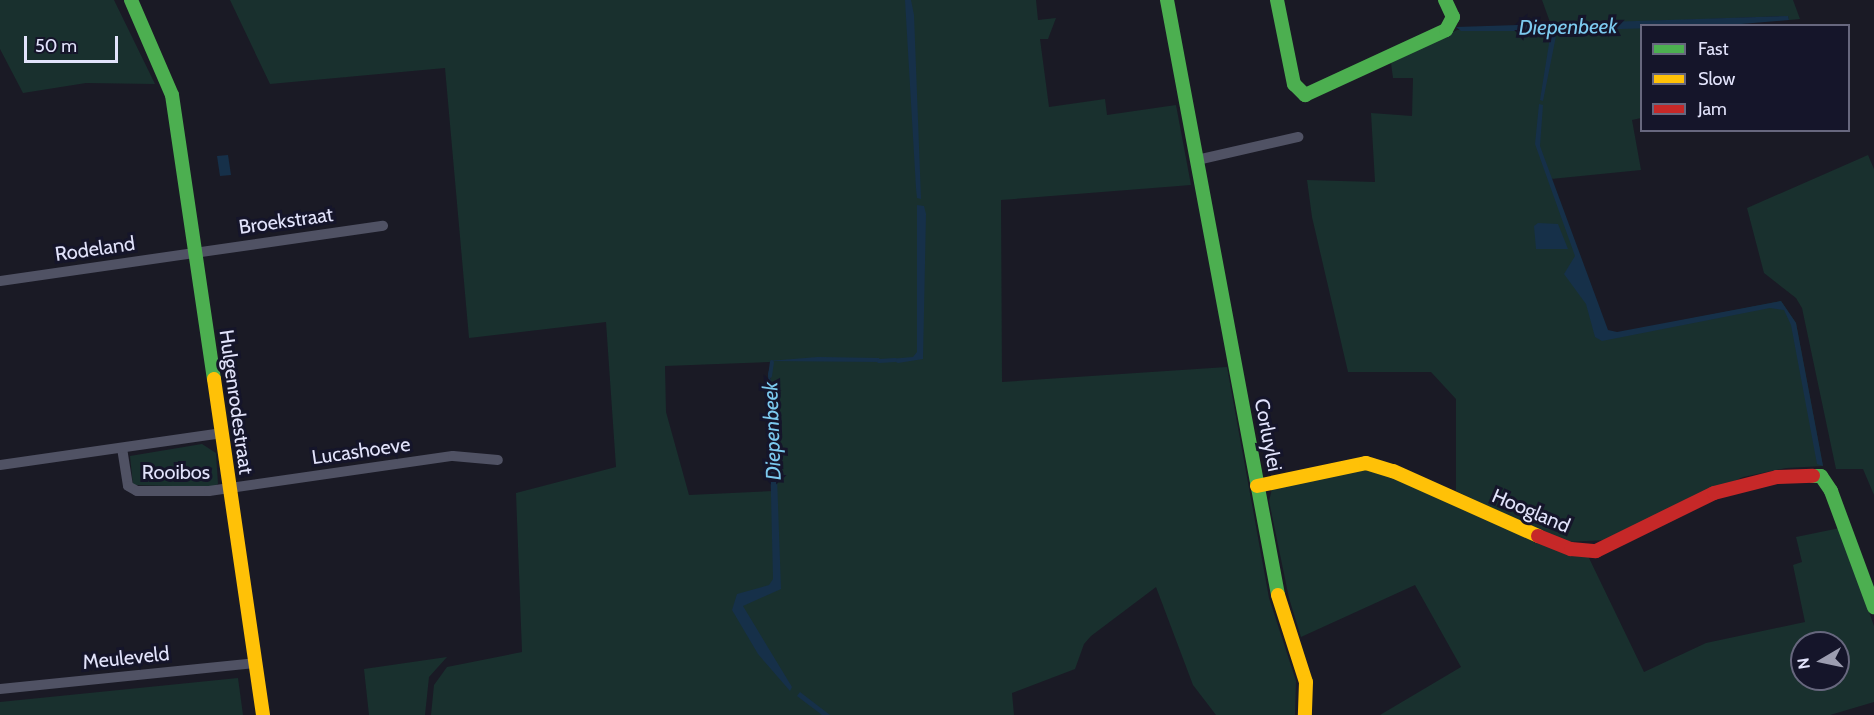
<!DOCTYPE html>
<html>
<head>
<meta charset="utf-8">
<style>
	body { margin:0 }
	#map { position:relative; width:1874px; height:715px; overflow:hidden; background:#1a1a25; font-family:Cabin,sans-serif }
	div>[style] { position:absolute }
	.green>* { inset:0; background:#19302e }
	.water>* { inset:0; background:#163049 }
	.stream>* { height:4px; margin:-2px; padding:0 2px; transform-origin:2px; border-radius:2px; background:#163049 }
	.street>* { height:10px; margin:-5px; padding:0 5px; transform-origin:5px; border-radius:5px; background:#505264 }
	.fast>* { height:14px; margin:-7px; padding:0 7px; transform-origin:7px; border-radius:7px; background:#4caf50 }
	.slow>* { height:14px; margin:-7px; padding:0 7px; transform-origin:7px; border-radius:7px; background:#ffc107 }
	.jam>* { height:14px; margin:-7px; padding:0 7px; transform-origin:7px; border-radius:7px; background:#c62828 }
	span { translate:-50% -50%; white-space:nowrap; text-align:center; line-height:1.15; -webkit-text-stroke:6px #15152a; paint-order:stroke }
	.street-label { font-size:20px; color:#e2e3fb }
	.water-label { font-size:21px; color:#7ccaef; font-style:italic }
	.legend { position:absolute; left:1640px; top:24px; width:210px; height:108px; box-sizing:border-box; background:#15152a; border:2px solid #67677e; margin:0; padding:8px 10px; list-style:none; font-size:18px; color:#e2e3fb }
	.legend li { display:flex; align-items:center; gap:12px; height:30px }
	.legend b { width:30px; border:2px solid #67677e }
	.north { position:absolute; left:1790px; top:631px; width:60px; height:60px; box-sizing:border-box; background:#15152a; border:2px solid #67677e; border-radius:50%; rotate:261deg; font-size:16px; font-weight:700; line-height:24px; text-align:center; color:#e2e3fb }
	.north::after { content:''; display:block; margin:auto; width:21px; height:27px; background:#9c9db0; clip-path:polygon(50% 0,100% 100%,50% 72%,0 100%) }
	.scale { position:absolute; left:24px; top:36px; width:94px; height:27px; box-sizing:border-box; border:3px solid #e2e3fb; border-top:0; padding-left:8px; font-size:18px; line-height:21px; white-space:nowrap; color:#e2e3fb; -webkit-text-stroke:4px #15152a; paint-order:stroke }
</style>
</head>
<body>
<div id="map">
	<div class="green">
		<div style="clip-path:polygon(0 0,114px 0,155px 84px,86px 83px,23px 93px,0 49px)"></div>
		<div style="clip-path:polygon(evenodd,230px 0,1036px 0,1038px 20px,1056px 18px,1048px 39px,1040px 39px,1049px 107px,1105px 99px,1107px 115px,1176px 105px,1191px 185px,1001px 200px,1002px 382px,1227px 367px,1269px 598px,1296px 681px,1295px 715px,1216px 715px,1193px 685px,1156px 587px,1091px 636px,1084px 644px,1075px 669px,1012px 693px,1014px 715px,431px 715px,434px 685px,447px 667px,522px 652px,516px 493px,616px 467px,606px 322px,469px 338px,445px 68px,270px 84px,230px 0,770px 362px,773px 491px,689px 495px,666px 412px,665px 366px,770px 362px)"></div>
		<div style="clip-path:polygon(1542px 0,1793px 0,1800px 19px,1789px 20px,1788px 16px,1551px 25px)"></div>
		<div style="clip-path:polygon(1641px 27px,1641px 118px,1632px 120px,1641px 170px,1551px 179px,1606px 335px,1781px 301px,1796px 323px,1823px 466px,1786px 468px,1743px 477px,1608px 540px,1565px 542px,1456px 491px,1456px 399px,1431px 372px,1348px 372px,1312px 217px,1307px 180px,1375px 182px,1371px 113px,1412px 116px,1413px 78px,1393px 78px,1391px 63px,1457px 30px)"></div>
		<div style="clip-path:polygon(1868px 155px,1874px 169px,1874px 495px,1863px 469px,1836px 469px,1802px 308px,1796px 298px,1764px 273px,1747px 208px)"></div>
		<div style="clip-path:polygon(202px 444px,216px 453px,218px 484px,212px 487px,133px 485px,130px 456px)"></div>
		<div style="clip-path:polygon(evenodd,1360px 467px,1392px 476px,1588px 556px,1644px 672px,1706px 643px,1805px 622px,1793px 565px,1802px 562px,1796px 537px,1840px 528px,1874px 626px,1874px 702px,1830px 715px,1380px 715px,1461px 667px,1415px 585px,1301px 637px,1289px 598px,1269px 501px,1272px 489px,1360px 467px,1802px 643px,1838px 643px,1838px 679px,1802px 679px,1802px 643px)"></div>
		<div style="clip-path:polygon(447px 657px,429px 677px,425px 715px,369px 715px,364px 669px)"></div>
		<div style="clip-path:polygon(238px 678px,243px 715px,0 715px,0 702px)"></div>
	</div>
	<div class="water">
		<div style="clip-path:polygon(905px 0,911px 0,914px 15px,921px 199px,917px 198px,916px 188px)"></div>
		<div style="clip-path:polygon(1788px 16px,1789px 20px,1717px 26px,1557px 31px,1543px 101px,1540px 100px,1551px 31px,1461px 31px,1456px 27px)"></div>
		<div style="clip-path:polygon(1539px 104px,1543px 105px,1540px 146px,1608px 330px,1617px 332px,1781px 301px,1796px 323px,1823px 466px,1817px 464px,1791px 325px,1784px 310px,1770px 308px,1602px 341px,1595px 337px,1586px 304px,1564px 274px,1575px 256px,1535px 144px)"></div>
		<div style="clip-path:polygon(228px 155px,231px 175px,220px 176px,217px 156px)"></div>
		<div style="clip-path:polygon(917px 205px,924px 206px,926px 214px,923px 359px,898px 363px,890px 359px,913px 357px,917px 352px)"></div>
		<div style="clip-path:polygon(1538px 223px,1558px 224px,1568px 249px,1536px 249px,1534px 226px)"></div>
		<div style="clip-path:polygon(818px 357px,879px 358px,881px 362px,768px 361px)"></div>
		<div style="clip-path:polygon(768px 370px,774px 392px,781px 589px,743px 606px,792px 687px,790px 691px,758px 654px,732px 610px,737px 594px,769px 585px,773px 579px)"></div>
		<div style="clip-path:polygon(800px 692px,830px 715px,822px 715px,797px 696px)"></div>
	</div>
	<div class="stream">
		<div style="left:879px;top:361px;width:16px;rotate:-4deg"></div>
		<div style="left:770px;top:376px;width:14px;rotate:-82deg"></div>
	</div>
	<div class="street">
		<div style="left:1197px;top:160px;width:104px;rotate:-12.8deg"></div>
		<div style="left:0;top:281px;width:387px;rotate:-8.2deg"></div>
		<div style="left:122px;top:448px;width:38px;rotate:81deg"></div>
		<div style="left:128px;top:486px;width:10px;rotate:29deg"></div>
		<div style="left:137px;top:491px;width:72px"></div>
		<div style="left:209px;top:491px;width:246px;rotate:-8.2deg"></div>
		<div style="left:453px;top:456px;width:45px;rotate:5.1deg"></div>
		<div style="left:0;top:465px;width:223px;rotate:-8.2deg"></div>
		<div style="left:0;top:689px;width:256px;rotate:-5.8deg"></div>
	</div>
	<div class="fast">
		<div style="left:131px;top:0;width:103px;rotate:66.7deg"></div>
		<div style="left:172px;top:95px;width:287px;rotate:81.6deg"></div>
		<div style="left:1167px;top:0;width:605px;rotate:79.43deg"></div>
		<div style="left:1277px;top:0;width:86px;rotate:78.6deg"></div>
		<div style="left:1294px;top:84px;width:16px;rotate:45deg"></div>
		<div style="left:1305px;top:95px;width:155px;rotate:-24.7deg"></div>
		<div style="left:1446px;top:30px;width:15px;rotate:-62deg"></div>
		<div style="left:1453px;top:17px;width:19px;rotate:-115deg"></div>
		<div style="left:1813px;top:476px;width:8px"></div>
		<div style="left:1821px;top:476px;width:18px;rotate:56deg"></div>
		<div style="left:1831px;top:491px;width:124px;rotate:69.7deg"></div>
	</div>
	<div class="slow">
		<div style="left:214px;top:379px;width:340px;rotate:81.7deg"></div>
		<div style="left:1257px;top:486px;width:111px;rotate:-11.9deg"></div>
		<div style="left:1366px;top:463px;width:28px;rotate:17deg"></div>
		<div style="left:1393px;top:471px;width:159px;rotate:24.1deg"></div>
		<div style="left:1278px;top:595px;width:91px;rotate:72.2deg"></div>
		<div style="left:1306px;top:682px;width:33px;rotate:92deg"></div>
	</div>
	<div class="jam">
		<div style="left:1538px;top:536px;width:35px;rotate:22deg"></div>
		<div style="left:1571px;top:549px;width:25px;rotate:5deg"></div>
		<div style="left:1596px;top:551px;width:131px;rotate:-26.2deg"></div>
		<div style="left:1714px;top:493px;width:65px;rotate:-14.3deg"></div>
		<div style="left:1777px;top:477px;width:36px;rotate:-2deg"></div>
	</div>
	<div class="street-label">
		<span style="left:286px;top:221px;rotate:-8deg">Broekstraat</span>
		<span style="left:95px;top:249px;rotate:-8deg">Rodeland</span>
		<span style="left:236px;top:402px;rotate:82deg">Hulgenrodestraat</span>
		<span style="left:1268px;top:435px;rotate:79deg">Corluylei</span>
		<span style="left:361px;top:451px;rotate:-8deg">Lucashoeve</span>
		<span style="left:176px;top:472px">Rooibos</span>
		<span style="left:1531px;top:511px;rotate:23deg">Hoogland</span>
		<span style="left:126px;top:658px;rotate:-6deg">Meuleveld</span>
	</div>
	<div class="water-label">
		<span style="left:1568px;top:27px;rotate:-1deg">Diepenbeek</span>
		<span style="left:772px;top:431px;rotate:-92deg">Diepenbeek</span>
	</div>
	<ul class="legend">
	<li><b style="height:8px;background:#4caf50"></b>Fast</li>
	<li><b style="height:8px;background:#ffc107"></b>Slow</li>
	<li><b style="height:8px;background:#c62828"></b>Jam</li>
	</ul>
	<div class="north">N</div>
	<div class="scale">50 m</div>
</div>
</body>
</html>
